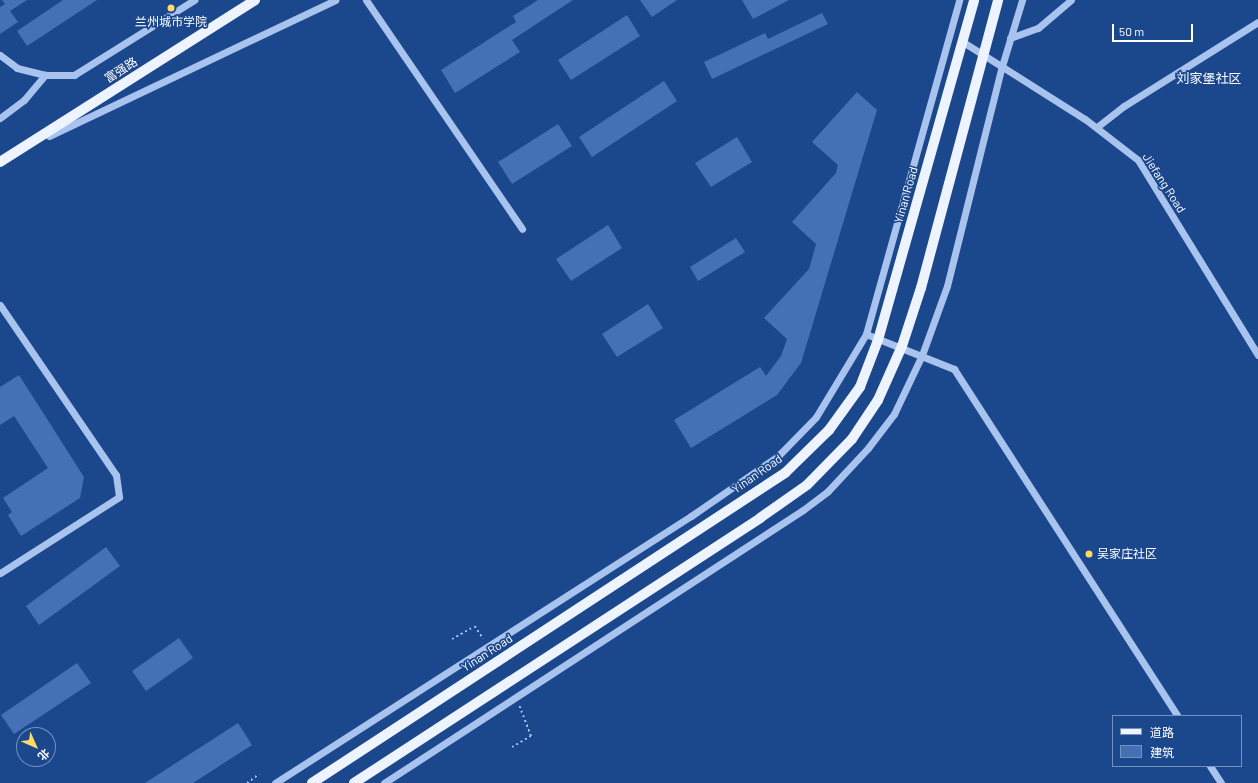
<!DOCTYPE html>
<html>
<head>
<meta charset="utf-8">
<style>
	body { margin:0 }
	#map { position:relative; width:1258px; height:783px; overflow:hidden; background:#1b478d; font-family:Barlow,"Noto Sans SC",sans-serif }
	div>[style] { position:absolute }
	.building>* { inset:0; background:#4470b6 }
	.path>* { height:2px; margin-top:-1px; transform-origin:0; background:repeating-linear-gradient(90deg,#a8c3ee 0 2px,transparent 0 5px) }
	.minor>* { height:7px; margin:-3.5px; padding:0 3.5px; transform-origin:3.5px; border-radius:3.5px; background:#a8c3ee }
	.major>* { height:10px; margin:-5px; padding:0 5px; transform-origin:5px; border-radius:5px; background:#eef4ff }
	.dots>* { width:11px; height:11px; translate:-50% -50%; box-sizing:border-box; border:2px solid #1b478d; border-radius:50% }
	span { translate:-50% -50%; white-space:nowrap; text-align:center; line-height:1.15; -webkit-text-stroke:3.5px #1b478d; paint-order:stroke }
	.poi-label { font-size:12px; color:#fff }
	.left { translate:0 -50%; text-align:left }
	.street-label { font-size:12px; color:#fff }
	.neighbourhood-label { font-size:13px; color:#fff }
	.legend { position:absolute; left:1112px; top:715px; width:130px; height:52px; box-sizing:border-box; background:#1b478d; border:1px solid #7691bb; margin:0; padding:5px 7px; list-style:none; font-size:12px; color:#fff }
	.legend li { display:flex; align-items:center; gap:8px; height:20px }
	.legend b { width:20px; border:1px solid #7691bb }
	.north { position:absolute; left:16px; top:727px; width:40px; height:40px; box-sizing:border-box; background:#1b478d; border:1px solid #7691bb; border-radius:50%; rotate:135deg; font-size:11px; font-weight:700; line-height:16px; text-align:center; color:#fff }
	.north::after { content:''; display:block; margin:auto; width:14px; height:18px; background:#ffdb64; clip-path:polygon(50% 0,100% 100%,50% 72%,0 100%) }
	.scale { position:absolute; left:1112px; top:24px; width:81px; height:18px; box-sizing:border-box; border:2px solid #fff; border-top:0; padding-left:5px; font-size:12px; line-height:14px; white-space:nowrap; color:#fff; -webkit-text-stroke:3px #1b478d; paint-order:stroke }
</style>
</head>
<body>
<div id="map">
	<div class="building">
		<div style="clip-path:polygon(2px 0,27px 0,10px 11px,18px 22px,0 34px,0 7px,5px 4px)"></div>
		<div style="clip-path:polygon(63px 0,97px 0,27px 46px,17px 31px)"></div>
		<div style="clip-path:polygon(538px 0,573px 0,512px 40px,520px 52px,455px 93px,441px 70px,516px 22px,513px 16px)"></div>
		<div style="clip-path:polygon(640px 0,677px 0,652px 17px)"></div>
		<div style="clip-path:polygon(742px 0,789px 0,753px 19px)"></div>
		<div style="clip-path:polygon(822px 13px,828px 24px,712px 79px,704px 62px,765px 33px,768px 39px)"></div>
		<div style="clip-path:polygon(627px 15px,640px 36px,571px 80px,558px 60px)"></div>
		<div style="clip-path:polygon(664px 81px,677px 101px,592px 157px,579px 137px)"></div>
		<div style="clip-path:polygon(857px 92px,877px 110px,801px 363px,777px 395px,691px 448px,674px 420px,760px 367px,766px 376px,781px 356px,787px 339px,764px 318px,809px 269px,816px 244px,792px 222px,836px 173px,838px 165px,812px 142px)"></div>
		<div style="clip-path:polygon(558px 124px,572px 146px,512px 184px,498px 162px)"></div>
		<div style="clip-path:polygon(737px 137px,752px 162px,711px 187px,695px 163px)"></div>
		<div style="clip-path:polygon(608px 225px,622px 248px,571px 281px,556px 259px)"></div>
		<div style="clip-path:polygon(736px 238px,745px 252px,698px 281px,690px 267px)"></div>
		<div style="clip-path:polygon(648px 304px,663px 328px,617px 357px,602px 334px)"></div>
		<div style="clip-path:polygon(19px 375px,84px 477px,80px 498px,21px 536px,8px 515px,12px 512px,3px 498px,48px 468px,14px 416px,0 425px,0 387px)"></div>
		<div style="clip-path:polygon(106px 547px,120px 566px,39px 625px,26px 606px)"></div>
		<div style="clip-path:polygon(179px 638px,193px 658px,146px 691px,132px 671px)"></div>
		<div style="clip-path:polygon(77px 663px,91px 683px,14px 734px,1px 715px)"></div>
		<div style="clip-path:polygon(238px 723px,252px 745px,193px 783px,145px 783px)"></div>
	</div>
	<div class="path">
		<div style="left:452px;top:639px;width:26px;rotate:-29deg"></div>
		<div style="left:475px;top:626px;width:15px;rotate:58deg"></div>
		<div style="left:512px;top:747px;width:22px;rotate:-30deg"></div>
		<div style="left:531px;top:736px;width:33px;rotate:-111deg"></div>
		<div style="left:247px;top:783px;width:15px;rotate:-37deg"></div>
	</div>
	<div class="minor">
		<div style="left:366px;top:0;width:277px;rotate:55.7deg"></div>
		<div style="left:1010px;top:38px;width:30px;rotate:-20deg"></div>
		<div style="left:1038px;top:28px;width:43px;rotate:-40.3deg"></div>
		<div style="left:963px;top:42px;width:144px;rotate:32.3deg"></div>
		<div style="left:1085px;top:119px;width:67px;rotate:37.7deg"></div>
		<div style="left:1138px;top:160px;width:229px;rotate:58.4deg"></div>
		<div style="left:0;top:55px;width:21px;rotate:37deg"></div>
		<div style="left:17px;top:68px;width:29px;rotate:14deg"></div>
		<div style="left:45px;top:75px;width:29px"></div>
		<div style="left:74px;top:75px;width:142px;rotate:-32deg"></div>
		<div style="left:0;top:118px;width:30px;rotate:-37deg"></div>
		<div style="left:24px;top:100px;width:33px;rotate:-50deg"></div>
		<div style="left:1097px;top:127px;width:34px;rotate:-38deg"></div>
		<div style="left:1124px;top:106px;width:158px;rotate:-32.1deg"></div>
		<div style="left:49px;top:136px;width:317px;rotate:-25.4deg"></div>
		<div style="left:0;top:305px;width:206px;rotate:55.7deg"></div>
		<div style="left:116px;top:475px;width:22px;rotate:82deg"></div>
		<div style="left:119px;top:497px;width:141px;rotate:147.4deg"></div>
		<div style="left:866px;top:334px;width:95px;rotate:21.7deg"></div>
		<div style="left:954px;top:369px;width:413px;rotate:57.2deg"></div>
		<div style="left:1210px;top:766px;width:20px;rotate:57deg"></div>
		<div style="left:275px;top:783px;width:494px;rotate:-32.7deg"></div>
		<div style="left:691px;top:516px;width:106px;rotate:-34.6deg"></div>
		<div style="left:778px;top:456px;width:54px;rotate:-45.7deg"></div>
		<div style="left:816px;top:417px;width:97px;rotate:-58.9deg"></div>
		<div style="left:866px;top:334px;width:347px;rotate:-74.4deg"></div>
		<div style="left:384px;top:783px;width:500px;rotate:-33.09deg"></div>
		<div style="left:803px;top:510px;width:31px;rotate:-37deg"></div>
		<div style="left:828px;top:491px;width:59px;rotate:-47.1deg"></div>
		<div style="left:868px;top:448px;width:43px;rotate:-52.6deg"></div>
		<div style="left:894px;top:414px;width:65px;rotate:-64.6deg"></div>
		<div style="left:922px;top:355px;width:73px;rotate:-70.1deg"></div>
		<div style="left:947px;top:286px;width:227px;rotate:-76deg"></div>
		<div style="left:1002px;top:66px;width:69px;rotate:-73.1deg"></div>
	</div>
	<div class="major">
		<div style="left:0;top:162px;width:302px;rotate:-32.4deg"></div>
		<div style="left:312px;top:783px;width:566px;rotate:-33.24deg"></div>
		<div style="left:785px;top:473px;width:62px;rotate:-44.3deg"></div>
		<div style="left:829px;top:430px;width:53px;rotate:-54.2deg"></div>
		<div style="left:860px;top:387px;width:50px;rotate:-69deg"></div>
		<div style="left:878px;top:340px;width:353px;rotate:-74.2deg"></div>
		<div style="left:354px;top:783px;width:485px;rotate:-33.1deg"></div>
		<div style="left:760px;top:518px;width:57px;rotate:-35.1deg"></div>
		<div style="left:807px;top:485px;width:64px;rotate:-45.6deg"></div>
		<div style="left:852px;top:439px;width:47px;rotate:-56.3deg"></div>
		<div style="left:878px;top:400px;width:59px;rotate:-66deg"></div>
		<div style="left:902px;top:346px;width:61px;rotate:-71.9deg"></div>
		<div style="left:921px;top:288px;width:298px;rotate:-75deg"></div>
	</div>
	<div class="dots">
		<div style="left:171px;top:8px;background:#ffdb64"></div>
		<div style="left:1089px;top:554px;background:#ffdb64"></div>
	</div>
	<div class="poi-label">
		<span style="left:171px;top:22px">兰州城市学院</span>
		<span class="left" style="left:1097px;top:554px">吴家庄社区</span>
	</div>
	<div class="street-label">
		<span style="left:121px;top:70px;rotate:-32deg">富强路</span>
		<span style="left:1164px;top:183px;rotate:57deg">Jiefang Road</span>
		<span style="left:906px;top:195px;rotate:-74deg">Yinan Road</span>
		<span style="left:757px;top:474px;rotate:-35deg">Yinan Road</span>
		<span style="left:487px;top:653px;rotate:-33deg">Yinan Road</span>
	</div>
	<div class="neighbourhood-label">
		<span style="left:1209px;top:78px">刘家堡社区</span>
	</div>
	<ul class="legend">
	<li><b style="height:5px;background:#eef4ff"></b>道路</li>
	<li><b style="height:11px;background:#4470b6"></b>建筑</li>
	</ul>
	<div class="north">北</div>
	<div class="scale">50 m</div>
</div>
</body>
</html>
